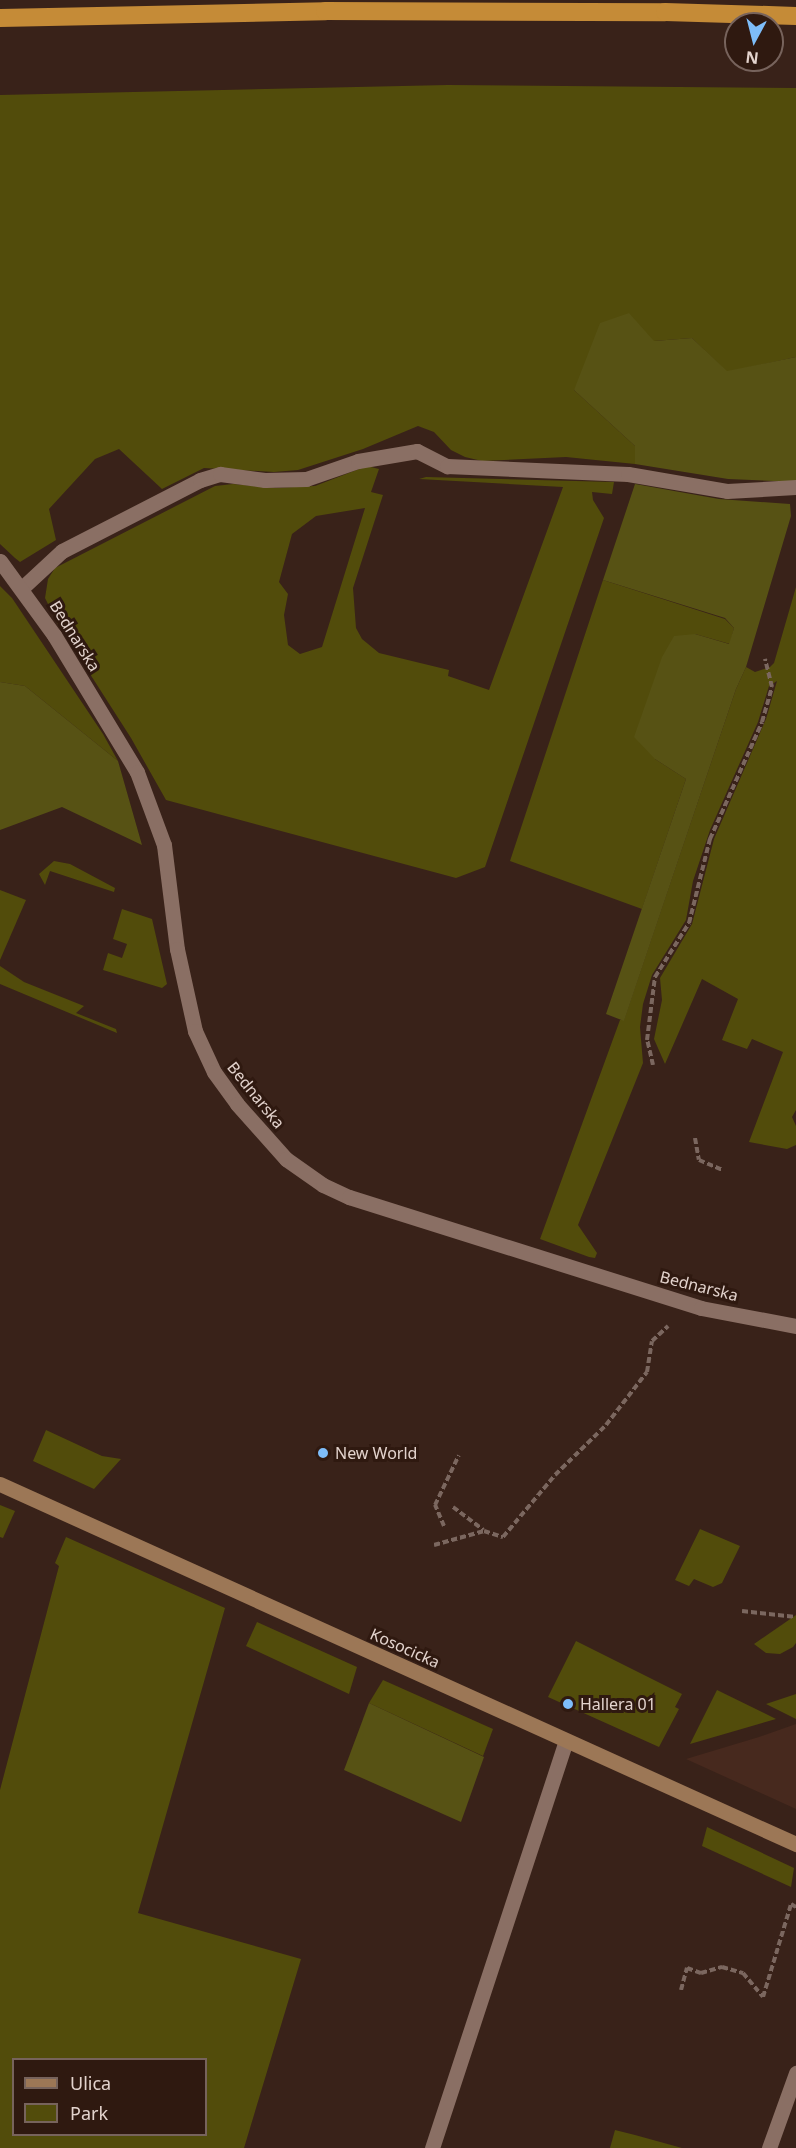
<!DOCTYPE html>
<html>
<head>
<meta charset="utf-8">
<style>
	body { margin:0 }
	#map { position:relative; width:796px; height:2148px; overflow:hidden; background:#392219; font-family:"Noto Sans",sans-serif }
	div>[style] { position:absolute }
	.built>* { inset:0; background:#47291e }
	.green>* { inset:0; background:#524c0b }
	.forest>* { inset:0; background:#575214 }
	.path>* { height:4px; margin-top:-2px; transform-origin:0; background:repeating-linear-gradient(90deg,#7b675f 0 6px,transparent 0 9px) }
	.lane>* { height:15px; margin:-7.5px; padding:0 7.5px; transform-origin:7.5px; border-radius:7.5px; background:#8a6f64 }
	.street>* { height:15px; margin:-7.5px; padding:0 7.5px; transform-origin:7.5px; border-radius:7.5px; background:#8a6f64 }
	.secondary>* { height:15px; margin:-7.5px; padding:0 7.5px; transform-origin:7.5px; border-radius:7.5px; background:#9c7756 }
	.highway>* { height:18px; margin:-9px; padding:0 9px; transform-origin:9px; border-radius:9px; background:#c58b37 }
	.dots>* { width:16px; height:16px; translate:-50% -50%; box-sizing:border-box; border:3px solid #2f1910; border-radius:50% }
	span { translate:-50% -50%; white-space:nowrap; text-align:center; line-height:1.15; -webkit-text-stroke:6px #2f1910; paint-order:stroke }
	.street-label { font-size:16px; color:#e3d3cd }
	.poi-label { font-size:16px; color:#e3d3cd }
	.left { translate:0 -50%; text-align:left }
	.legend { position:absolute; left:12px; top:2058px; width:195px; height:78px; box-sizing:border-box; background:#2f1910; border:2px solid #77635c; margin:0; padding:8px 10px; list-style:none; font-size:18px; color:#e3d3cd }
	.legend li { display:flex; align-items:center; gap:12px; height:30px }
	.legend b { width:30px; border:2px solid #77635c }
	.north { position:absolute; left:724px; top:12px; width:60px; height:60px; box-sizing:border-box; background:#2f1910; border:2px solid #77635c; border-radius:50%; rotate:187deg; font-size:16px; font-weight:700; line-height:24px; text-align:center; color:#e3d3cd }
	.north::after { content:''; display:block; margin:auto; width:21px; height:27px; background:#7ebdf9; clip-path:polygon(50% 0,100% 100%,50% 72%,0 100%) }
</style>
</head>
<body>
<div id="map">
	<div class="built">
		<div style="clip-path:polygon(796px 1724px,796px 1809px,686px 1759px,759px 1737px)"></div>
	</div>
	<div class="green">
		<div style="clip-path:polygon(448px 85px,796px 88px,796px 357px,727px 372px,692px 338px,654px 341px,574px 390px,635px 446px,635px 464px,566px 457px,482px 461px,465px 457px,451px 450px,434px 432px,418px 426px,363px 449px,298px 470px,274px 472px,204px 468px,162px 489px,119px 449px,95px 459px,49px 509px,56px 540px,20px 562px,15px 558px,0 544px,0 95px)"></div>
		<div style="clip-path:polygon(evenodd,367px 466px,379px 469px,371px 492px,383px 495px,353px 588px,356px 628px,362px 639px,379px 653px,449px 670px,448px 676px,489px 690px,563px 487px,419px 479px,426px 477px,614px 482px,612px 494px,592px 492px,593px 500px,604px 518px,485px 867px,456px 878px,166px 800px,131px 738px,58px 624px,45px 598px,48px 579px,55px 568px,215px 486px,233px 484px,275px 488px,315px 486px,367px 466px,365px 508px,322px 647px,300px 654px,288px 645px,284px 615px,288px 594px,279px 582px,292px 534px,316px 516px,365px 508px)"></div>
		<div style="clip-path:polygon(603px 580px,725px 619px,734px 628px,730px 644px,695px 634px,655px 759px,686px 779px,642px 909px,510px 861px)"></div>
		<div style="clip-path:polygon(0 586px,12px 598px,103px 734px,118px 761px,25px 686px,0 682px)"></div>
		<div style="clip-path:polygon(796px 587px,796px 1110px,792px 1117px,796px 1126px,796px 1145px,787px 1149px,749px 1142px,783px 1052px,752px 1039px,747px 1049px,722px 1040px,738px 999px,702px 979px,665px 1064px,654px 1039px,662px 1000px,660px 978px,692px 924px,714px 839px,766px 719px,777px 681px,769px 686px,758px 722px,710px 830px,693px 881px,686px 920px,652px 975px,643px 1004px,640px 1027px,643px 1063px,578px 1225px,597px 1253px,595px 1258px,589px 1257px,540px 1239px,620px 1020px,624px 1020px,736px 689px,746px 667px,755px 672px,770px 667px,774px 663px)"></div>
		<div style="clip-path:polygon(54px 861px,70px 864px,115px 888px,114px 892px,50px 871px,45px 885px,39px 874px)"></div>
		<div style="clip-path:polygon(0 890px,26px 900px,0 960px)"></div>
		<div style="clip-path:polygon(122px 909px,152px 919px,167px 984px,162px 988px,103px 970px,108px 953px,122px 958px,127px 944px,113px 939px)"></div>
		<div style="clip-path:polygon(0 966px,24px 982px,84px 1006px,76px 1013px,116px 1029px,117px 1033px,0 984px)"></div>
		<div style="clip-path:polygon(46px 1430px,102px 1456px,121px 1459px,94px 1489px,33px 1461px)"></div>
		<div style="clip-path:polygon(0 1505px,15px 1511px,3px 1538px,0 1537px)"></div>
		<div style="clip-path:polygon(700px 1529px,740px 1546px,722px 1583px,713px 1587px,694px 1579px,689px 1586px,675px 1580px)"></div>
		<div style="clip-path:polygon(evenodd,66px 1537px,225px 1608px,138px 1913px,301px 1959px,244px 2148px,0 2148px,0 1790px,59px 1566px,55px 1563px,66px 1537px,14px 2060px,206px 2060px,206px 2134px,14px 2134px,14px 2060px)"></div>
		<div style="clip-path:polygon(796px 1615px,796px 1643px,793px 1647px,780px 1654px,766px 1653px,754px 1644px)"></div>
		<div style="clip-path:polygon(257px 1622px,357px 1667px,349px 1694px,246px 1646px)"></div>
		<div style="clip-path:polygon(576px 1641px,682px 1694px,675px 1707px,679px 1709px,659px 1747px,548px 1697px)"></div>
		<div style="clip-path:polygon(383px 1680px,493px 1729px,483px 1756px,369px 1703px)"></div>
		<div style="clip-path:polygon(717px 1690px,776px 1719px,690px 1744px)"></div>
		<div style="clip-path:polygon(796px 1694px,796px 1719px,766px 1704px)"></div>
		<div style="clip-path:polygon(707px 1827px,794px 1868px,791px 1887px,702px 1846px)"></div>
		<div style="clip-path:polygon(615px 2130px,635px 2135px,682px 2148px,610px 2148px)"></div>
	</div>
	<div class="forest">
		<div style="clip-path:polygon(629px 313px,654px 341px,692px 338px,727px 371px,796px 357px,796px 482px,728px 479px,635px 464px,635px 446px,574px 390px,600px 323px)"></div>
		<div style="clip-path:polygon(635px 484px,719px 499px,790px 504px,791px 516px,746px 667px,736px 689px,624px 1021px,606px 1014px,686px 779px,655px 759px,634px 737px,662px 657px,674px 636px,695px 634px,729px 644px,734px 628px,725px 618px,603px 580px)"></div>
		<div style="clip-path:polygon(0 682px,25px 686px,118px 761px,142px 845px,62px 807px,0 830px)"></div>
		<div style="clip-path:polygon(369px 1703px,484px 1757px,461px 1822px,344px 1770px)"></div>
	</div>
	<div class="path">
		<div style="left:653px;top:1065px;width:26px;rotate:-103deg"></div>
		<div style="left:647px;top:1040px;width:64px;rotate:-82.8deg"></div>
		<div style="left:655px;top:977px;width:64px;rotate:-57.8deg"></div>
		<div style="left:689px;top:923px;width:87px;rotate:-76deg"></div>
		<div style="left:710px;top:839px;width:128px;rotate:-66deg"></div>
		<div style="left:762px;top:722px;width:36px;rotate:-74deg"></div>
		<div style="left:772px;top:687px;width:29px;rotate:-104deg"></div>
		<div style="left:695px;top:1138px;width:22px;rotate:80deg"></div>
		<div style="left:699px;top:1160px;width:26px;rotate:23deg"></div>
		<div style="left:453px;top:1507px;width:38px;rotate:37deg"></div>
		<div style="left:444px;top:1526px;width:23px;rotate:-113deg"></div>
		<div style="left:435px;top:1505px;width:55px;rotate:-64.4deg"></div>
		<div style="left:434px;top:1545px;width:52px;rotate:-15.6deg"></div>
		<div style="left:484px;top:1531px;width:20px;rotate:18deg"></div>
		<div style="left:503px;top:1537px;width:81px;rotate:-50deg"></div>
		<div style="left:555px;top:1475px;width:71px;rotate:-44.4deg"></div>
		<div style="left:606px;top:1425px;width:67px;rotate:-52.3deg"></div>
		<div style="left:647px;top:1372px;width:31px;rotate:-81deg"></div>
		<div style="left:652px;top:1341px;width:22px;rotate:-43deg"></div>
		<div style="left:742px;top:1611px;width:54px;rotate:6.3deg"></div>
		<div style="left:681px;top:1990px;width:23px;rotate:-75deg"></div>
		<div style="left:687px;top:1968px;width:15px;rotate:20deg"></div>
		<div style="left:701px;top:1973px;width:22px;rotate:-16deg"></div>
		<div style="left:722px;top:1967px;width:22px;rotate:16deg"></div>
		<div style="left:743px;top:1973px;width:31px;rotate:50deg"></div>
		<div style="left:763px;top:1997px;width:97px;rotate:-73.2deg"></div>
		<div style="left:791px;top:1904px;width:6px;rotate:31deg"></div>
	</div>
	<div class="lane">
		<div style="left:22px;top:588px;width:54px;rotate:-42.8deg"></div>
		<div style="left:62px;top:551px;width:155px;rotate:-27.2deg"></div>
		<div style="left:200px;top:480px;width:21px;rotate:-17deg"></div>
		<div style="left:220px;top:474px;width:45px;rotate:7.6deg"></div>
		<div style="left:265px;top:480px;width:41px;rotate:-1.4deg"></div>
		<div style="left:306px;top:479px;width:55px;rotate:-19.1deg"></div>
		<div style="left:358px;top:461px;width:60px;rotate:-9.6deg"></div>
		<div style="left:417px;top:451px;width:34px;rotate:27deg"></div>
		<div style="left:447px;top:466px;width:181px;rotate:2.5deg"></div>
		<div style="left:628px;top:474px;width:100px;rotate:9.7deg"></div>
		<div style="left:727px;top:491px;width:69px;rotate:-3.3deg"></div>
		<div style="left:432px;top:2148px;width:428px;rotate:-71.8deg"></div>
		<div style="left:769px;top:2148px;width:80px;rotate:-70.2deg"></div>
	</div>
	<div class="street">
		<div style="left:0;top:561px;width:92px;rotate:53.9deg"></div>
		<div style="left:54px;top:635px;width:160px;rotate:58.8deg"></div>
		<div style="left:137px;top:772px;width:78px;rotate:69.7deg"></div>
		<div style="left:164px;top:845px;width:105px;rotate:82.9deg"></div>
		<div style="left:177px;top:949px;width:84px;rotate:77.6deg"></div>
		<div style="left:195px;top:1031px;width:45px;rotate:65.1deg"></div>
		<div style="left:214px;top:1072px;width:39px;rotate:54deg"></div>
		<div style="left:237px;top:1104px;width:74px;rotate:48.3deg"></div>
		<div style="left:286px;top:1159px;width:45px;rotate:35.1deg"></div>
		<div style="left:323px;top:1185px;width:29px;rotate:25deg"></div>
		<div style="left:349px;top:1197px;width:369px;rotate:17.5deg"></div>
		<div style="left:701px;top:1308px;width:97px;rotate:10.7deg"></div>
	</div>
	<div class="secondary">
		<div style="left:0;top:1484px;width:874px;rotate:24.34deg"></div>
	</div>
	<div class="highway">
		<div style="left:0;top:18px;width:325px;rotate:-1.2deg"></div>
		<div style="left:325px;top:11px;width:340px;rotate:0.2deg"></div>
		<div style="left:665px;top:12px;width:131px;rotate:1.7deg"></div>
	</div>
	<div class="dots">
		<div style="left:323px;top:1453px;background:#7ebdf9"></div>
		<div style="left:568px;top:1704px;background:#7ebdf9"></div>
	</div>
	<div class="street-label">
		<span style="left:75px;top:636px;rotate:58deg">Bednarska</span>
		<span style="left:256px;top:1095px;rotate:51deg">Bednarska</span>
		<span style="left:699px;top:1286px;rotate:14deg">Bednarska</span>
		<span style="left:405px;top:1648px;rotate:24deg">Kosocicka</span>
	</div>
	<div class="poi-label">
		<span class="left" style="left:335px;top:1453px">New World</span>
		<span class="left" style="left:580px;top:1704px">Hallera 01</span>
	</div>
	<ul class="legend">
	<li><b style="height:8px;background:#9c7756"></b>Ulica</li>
	<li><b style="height:16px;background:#524c0b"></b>Park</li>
	</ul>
	<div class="north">N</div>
</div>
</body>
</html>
